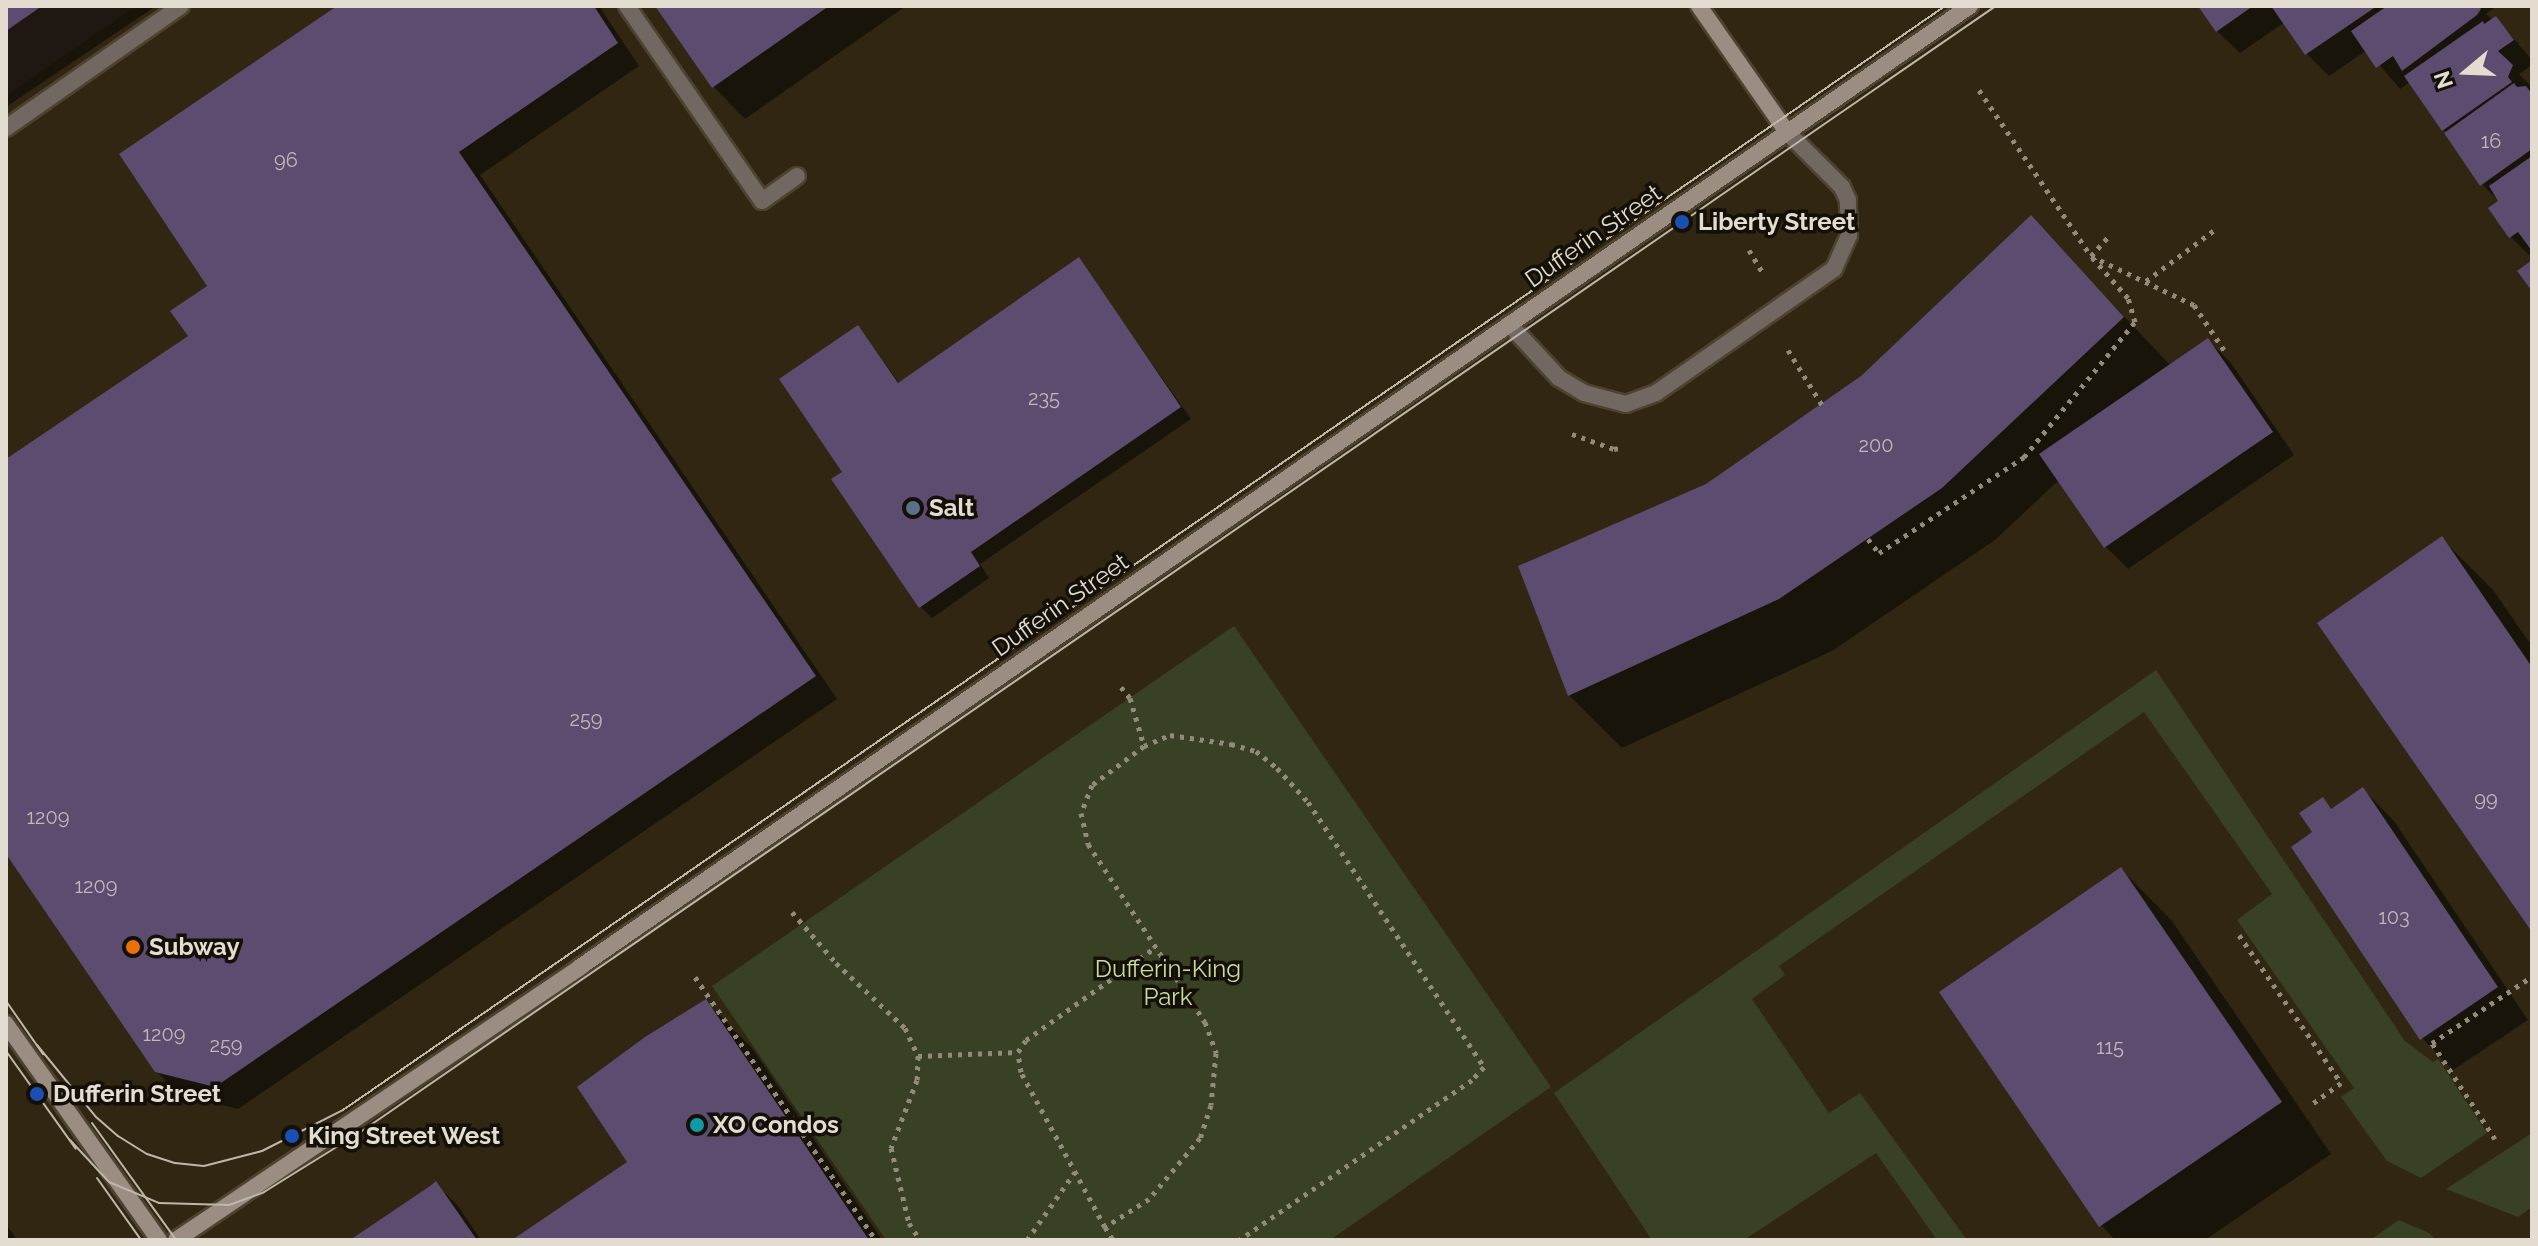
<!DOCTYPE html>
<html>
<head>
<meta charset="utf-8">
<style>
	body { margin:0 }
	#map { position:relative; width:2538px; height:1246px; overflow:hidden; background:#302612; font-family:Raleway,sans-serif }
	div>[style] { position:absolute }
	.commercial>* { inset:0; background:#3b2b20 }
	.green>* { inset:0; background:#394124 }
	.shadow>* { inset:0; background:#0007 }
	.building>* { inset:0; background:#5b4c70 }
	.path>* { height:5px; margin-top:-2.5px; transform-origin:0; background:repeating-linear-gradient(90deg,#928a7a 0 4px,transparent 0 10px) }
	.roads { filter:drop-shadow(2px 0 #4d4330) drop-shadow(-2px 0 #4d4330) drop-shadow(0 2px #4d4330) drop-shadow(0 -2px #4d4330) }
	.lane>* { height:16px; margin:-8px; padding:0 8px; transform-origin:8px; border-radius:8px; background:#716861 }
	.street>* { height:16px; margin:-8px; padding:0 8px; transform-origin:8px; border-radius:8px; background:#716861 }
	.secondary>* { height:16px; margin:-8px; padding:0 8px; transform-origin:8px; border-radius:8px; background:#9b8d82 }
	.tram>* { height:2px; margin:-1px; padding:0 1px; transform-origin:1px; border-radius:1px; background:#bfb7aa }
	.dots>* { width:22px; height:22px; translate:-50% -50%; box-sizing:border-box; border:4px solid #140f07; border-radius:50% }
	span { translate:-50% -50%; white-space:nowrap; text-align:center; line-height:1.15; -webkit-text-stroke:7px #140f07; paint-order:stroke }
	.number-label { font-size:20px; color:#c1b8b8 }
	.number-label span { -webkit-text-stroke-width:0 }
	.poi-label { font-size:24px; color:#e3dcd0; font-weight:700 }
	.left { translate:0 -50%; text-align:left }
	.street-label { font-size:24px; color:#e3dcd0 }
	.park-label { font-size:24px; color:#cade9b }
	.frame { position:absolute; inset:0; border:8px solid #e3dcd0; pointer-events:none }
	.north { position:absolute; left:2426px; top:32px; width:80px; height:80px; -webkit-text-stroke:6px #140f07; paint-order:stroke; rotate:251deg; font-size:22px; font-weight:700; line-height:32px; text-align:center; color:#e3dcd0 }
	.north::after { content:''; display:block; margin:auto; width:28px; height:36px; background:#e3dcd0; clip-path:polygon(50% 0,100% 100%,50% 72%,0 100%) }
</style>
</head>
<body>
<div id="map">
	<div class="commercial">
		<div style="clip-path:polygon(6px 6px,136px 6px,6px 96px)"></div>
	</div>
	<div class="green">
		<div style="clip-path:polygon(1234px 626px,1551px 1087px,1330px 1240px,886px 1240px,712px 986px)"></div>
		<div style="clip-path:polygon(2156px 670px,2405px 1041px,2433px 1062px,2438px 1059px,2487px 1133px,2421px 1178px,2387px 1161px,2341px 1097px,2354px 1088px,2237px 920px,2272px 894px,2144px 712px,1779px 966px,1785px 975px,1752px 999px,1829px 1113px,1860px 1093px,1967px 1240px,1937px 1240px,1876px 1153px,1744px 1240px,1652px 1240px,1554px 1093px)"></div>
		<div style="clip-path:polygon(2532px 1133px,2532px 1207px,2518px 1217px,2446px 1189px)"></div>
		<div style="clip-path:polygon(2399px 1220px,2429px 1233px,2436px 1240px,2370px 1240px)"></div>
	</div>
	<div class="shadow">
		<div style="clip-path:polygon(6px 6px,156px 6px,6px 107px)"></div>
		<div style="clip-path:polygon(341px 6px,599px 6px,639px 66px,480px 175px,837px 699px,238px 1109px,179px 1094px,156px 1071px,6px 851px,6px 461px,191px 336px,210px 286px)"></div>
		<div style="clip-path:polygon(657px 6px,906px 6px,745px 119px,714px 87px)"></div>
		<div style="clip-path:polygon(2201px 6px,2497px 6px,2486px 14px,2493px 20px,2496px 18px,2532px 60px,2532px 65px,2519px 74px,2532px 87px,2532px 258px,2511px 237px,2500px 202px,2482px 184px,2410px 82px,2400px 89px,2367px 50px,2329px 76px,2307px 54px,2285px 22px,2240px 53px,2217px 31px)"></div>
		<div style="clip-path:polygon(2031px 218px,2171px 366px,2208px 340px,2231px 363px,2294px 455px,2128px 569px,2105px 546px,2059px 480px,1995px 540px,1832px 651px,1622px 748px,1569px 695px,1707px 486px,1862px 378px)"></div>
		<div style="clip-path:polygon(1079px 260px,1191px 419px,980px 564px,989px 578px,932px 618px,921px 607px,845px 472px,858px 327px,900px 384px)"></div>
		<div style="clip-path:polygon(2442px 539px,2493px 590px,2532px 646px,2532px 929px)"></div>
		<div style="clip-path:polygon(2363px 789px,2394px 821px,2528px 1020px,2453px 1070px,2422px 1038px,2315px 833px,2322px 800px,2332px 810px)"></div>
		<div style="clip-path:polygon(2121px 869px,2172px 921px,2331px 1154px,2205px 1240px,2115px 1240px,2101px 1225px)"></div>
		<div style="clip-path:polygon(705px 1001px,752px 1048px,882px 1240px,515px 1240px,630px 1163px)"></div>
		<div style="clip-path:polygon(436px 1184px,458px 1206px,481px 1240px,353px 1240px)"></div>
		<div style="clip-path:polygon(6px 1224px,17px 1240px,6px 1240px)"></div>
	</div>
	<div class="building">
		<div style="clip-path:polygon(6px 6px,42px 6px,6px 31px)"></div>
		<div style="clip-path:polygon(337px 6px,594px 6px,618px 43px,459px 152px,816px 676px,215px 1087px,155px 1072px,6px 854px,6px 459px,188px 336px,170px 311px,207px 286px,119px 154px)"></div>
		<div style="clip-path:polygon(655px 6px,829px 6px,712px 88px)"></div>
		<div style="clip-path:polygon(2198px 6px,2253px 6px,2216px 32px)"></div>
		<div style="clip-path:polygon(2271px 6px,2377px 6px,2305px 55px)"></div>
		<div style="clip-path:polygon(2387px 6px,2479px 6px,2481px 9px,2477px 15px,2402px 71px,2393px 56px,2376px 68px,2351px 31px)"></div>
		<div style="clip-path:polygon(2496px 16px,2514px 40px,2498px 51px,2513px 65px,2508px 77px,2512px 82px,2442px 131px,2404px 76px,2483px 21px,2484px 24px)"></div>
		<div style="clip-path:polygon(2514px 83px,2517px 87px,2526px 86px,2532px 94px,2532px 149px,2480px 186px,2444px 133px)"></div>
		<div style="clip-path:polygon(2532px 156px,2532px 251px,2518px 232px,2509px 238px,2488px 208px,2498px 201px,2489px 186px)"></div>
		<div style="clip-path:polygon(2031px 215px,2124px 317px,1942px 488px,1779px 599px,1568px 696px,1518px 566px,1706px 484px,1861px 376px)"></div>
		<div style="clip-path:polygon(1079px 257px,1181px 407px,971px 552px,980px 566px,919px 608px,831px 479px,842px 472px,779px 379px,858px 325px,898px 383px)"></div>
		<div style="clip-path:polygon(2532px 260px,2532px 291px,2517px 271px)"></div>
		<div style="clip-path:polygon(2208px 338px,2273px 432px,2104px 548px,2039px 454px)"></div>
		<div style="clip-path:polygon(2442px 536px,2532px 667px,2532px 932px,2317px 623px)"></div>
		<div style="clip-path:polygon(2363px 787px,2498px 987px,2420px 1040px,2291px 847px,2312px 832px,2299px 813px,2323px 797px,2331px 809px)"></div>
		<div style="clip-path:polygon(2121px 867px,2282px 1102px,2099px 1227px,1939px 992px)"></div>
		<div style="clip-path:polygon(706px 999px,869px 1240px,512px 1240px,627px 1162px,577px 1087px,645px 1037px)"></div>
		<div style="clip-path:polygon(436px 1181px,477px 1240px,350px 1240px,430px 1186px)"></div>
	</div>
	<div class="path">
		<div style="left:1979px;top:90px;width:200px;rotate:56deg"></div>
		<div style="left:2091px;top:256px;width:114px;rotate:25.4deg"></div>
		<div style="left:2194px;top:305px;width:58px;rotate:56.3deg"></div>
		<div style="left:1749px;top:250px;width:27px;rotate:59deg"></div>
		<div style="left:2146px;top:281px;width:84px;rotate:-36.7deg"></div>
		<div style="left:1788px;top:350px;width:65px;rotate:58.3deg"></div>
		<div style="left:1572px;top:434px;width:45px;rotate:19.7deg"></div>
		<div style="left:1614px;top:449px;width:9px;rotate:-13deg"></div>
		<div style="left:1868px;top:539px;width:18px;rotate:52deg"></div>
		<div style="left:1879px;top:553px;width:174px;rotate:-33.5deg"></div>
		<div style="left:2024px;top:457px;width:175px;rotate:-50.6deg"></div>
		<div style="left:2135px;top:322px;width:25px;rotate:-106deg"></div>
		<div style="left:2128px;top:298px;width:56px;rotate:-131.4deg"></div>
		<div style="left:2091px;top:256px;width:28px;rotate:-48deg"></div>
		<div style="left:1121px;top:687px;width:14px;rotate:51deg"></div>
		<div style="left:1130px;top:698px;width:50px;rotate:73.7deg"></div>
		<div style="left:1144px;top:746px;width:65px;rotate:143.1deg"></div>
		<div style="left:1092px;top:785px;width:30px;rotate:111deg"></div>
		<div style="left:1081px;top:813px;width:32px;rotate:77deg"></div>
		<div style="left:1088px;top:844px;width:213px;rotate:56.7deg"></div>
		<div style="left:1205px;top:1022px;width:33px;rotate:70deg"></div>
		<div style="left:1216px;top:1053px;width:52px;rotate:95.5deg"></div>
		<div style="left:1211px;top:1105px;width:35px;rotate:108deg"></div>
		<div style="left:1200px;top:1138px;width:80px;rotate:129.9deg"></div>
		<div style="left:1149px;top:1199px;width:52px;rotate:147.5deg"></div>
		<div style="left:1105px;top:1227px;width:176px;rotate:-118.5deg"></div>
		<div style="left:1021px;top:1072px;width:20px;rotate:-99deg"></div>
		<div style="left:1018px;top:1052px;width:14px;rotate:-56deg"></div>
		<div style="left:1026px;top:1040px;width:160px;rotate:-35.6deg"></div>
		<div style="left:1144px;top:746px;width:28px;rotate:-23deg"></div>
		<div style="left:1170px;top:735px;width:62px;rotate:8.4deg"></div>
		<div style="left:1231px;top:744px;width:26px;rotate:16deg"></div>
		<div style="left:1256px;top:751px;width:27px;rotate:39deg"></div>
		<div style="left:1277px;top:768px;width:46px;rotate:47.6deg"></div>
		<div style="left:1308px;top:802px;width:318px;rotate:56.4deg"></div>
		<div style="left:1484px;top:1067px;width:18px;rotate:133deg"></div>
		<div style="left:1472px;top:1080px;width:283px;rotate:145.5deg"></div>
		<div style="left:792px;top:912px;width:67px;rotate:49.2deg"></div>
		<div style="left:836px;top:963px;width:95px;rotate:43.3deg"></div>
		<div style="left:905px;top:1028px;width:31px;rotate:65deg"></div>
		<div style="left:918px;top:1056px;width:24px;rotate:92deg"></div>
		<div style="left:917px;top:1080px;width:73px;rotate:110.9deg"></div>
		<div style="left:891px;top:1148px;width:77px;rotate:76.5deg"></div>
		<div style="left:909px;top:1223px;width:20px;rotate:57deg"></div>
		<div style="left:2239px;top:935px;width:180px;rotate:55.4deg"></div>
		<div style="left:2341px;top:1083px;width:37px;rotate:144deg"></div>
		<div style="left:695px;top:977px;width:319px;rotate:55.5deg"></div>
		<div style="left:918px;top:1056px;width:100px;rotate:-2.3deg"></div>
		<div style="left:2495px;top:1139px;width:115px;rotate:-123.3deg"></div>
		<div style="left:2432px;top:1043px;width:118px;rotate:-33.6deg"></div>
		<div style="left:1105px;top:1227px;width:15px;rotate:58deg"></div>
		<div style="left:1027px;top:1240px;width:83px;rotate:-54.8deg"></div>
	</div>
	<div class="roads">
		<div class="lane">
			<div style="left:627px;top:6px;width:237px;rotate:55.3deg"></div>
			<div style="left:762px;top:201px;width:43px;rotate:-35.5deg"></div>
			<div style="left:1509px;top:324px;width:74px;rotate:47.2deg"></div>
			<div style="left:1559px;top:378px;width:29px;rotate:31deg"></div>
			<div style="left:1584px;top:393px;width:43px;rotate:14.7deg"></div>
			<div style="left:1626px;top:404px;width:32px;rotate:-20deg"></div>
			<div style="left:1656px;top:393px;width:217px;rotate:-34.9deg"></div>
			<div style="left:1834px;top:269px;width:37px;rotate:-66deg"></div>
			<div style="left:1849px;top:235px;width:35px;rotate:-92deg"></div>
			<div style="left:1848px;top:200px;width:14px;rotate:-115deg"></div>
			<div style="left:1842px;top:187px;width:78px;rotate:-135deg"></div>
		</div>
		<div class="street">
			<div style="left:6px;top:128px;width:213px;rotate:-34.9deg"></div>
		</div>
		<div class="secondary">
			<div style="left:1699px;top:6px;width:154px;rotate:55.1deg"></div>
			<div style="left:6px;top:1024px;width:265px;rotate:54.7deg"></div>
			<div style="left:176px;top:1240px;width:488px;rotate:-34deg"></div>
			<div style="left:580px;top:967px;width:1690px;rotate:-34.66deg"></div>
		</div>
	</div>
	<div class="tram">
		<div style="left:6px;top:1001px;width:65px;rotate:55.1deg"></div>
		<div style="left:37px;top:1045px;width:93px;rotate:50.7deg"></div>
		<div style="left:96px;top:1117px;width:29px;rotate:41deg"></div>
		<div style="left:118px;top:1136px;width:34px;rotate:32deg"></div>
		<div style="left:147px;top:1154px;width:29px;rotate:18deg"></div>
		<div style="left:175px;top:1163px;width:29px;rotate:6deg"></div>
		<div style="left:204px;top:1166px;width:60px;rotate:-14.5deg"></div>
		<div style="left:262px;top:1151px;width:91px;rotate:-26.8deg"></div>
		<div style="left:343px;top:1110px;width:1946px;rotate:-34.57deg"></div>
		<div style="left:6px;top:1051px;width:120px;rotate:54.5deg"></div>
		<div style="left:92px;top:1123px;width:144px;rotate:54.3deg"></div>
		<div style="left:70px;top:1140px;width:57px;rotate:47.1deg"></div>
		<div style="left:109px;top:1182px;width:54px;rotate:22.8deg"></div>
		<div style="left:159px;top:1203px;width:70px;rotate:1.6deg"></div>
		<div style="left:229px;top:1205px;width:37px;rotate:-20deg"></div>
		<div style="left:264px;top:1192px;width:112px;rotate:-31.8deg"></div>
		<div style="left:359px;top:1133px;width:1987px;rotate:-34.55deg"></div>
		<div style="left:97px;top:1178px;width:76px;rotate:54.6deg"></div>
	</div>
	<div class="dots">
		<div style="left:1682px;top:222px;background:#1a4fb4"></div>
		<div style="left:913px;top:508px;background:#5c6f8a"></div>
		<div style="left:133px;top:947px;background:#e8710a"></div>
		<div style="left:37px;top:1094px;background:#1a4fb4"></div>
		<div style="left:697px;top:1125px;background:#0f9aa8"></div>
		<div style="left:292px;top:1136px;background:#1a4fb4"></div>
	</div>
	<div class="number-label">
		<span style="left:2491px;top:141px">16</span>
		<span style="left:286px;top:160px">96</span>
		<span style="left:1044px;top:398px">235</span>
		<span style="left:1876px;top:445px">200</span>
		<span style="left:586px;top:719px">259</span>
		<span style="left:2486px;top:799px">99</span>
		<span style="left:48px;top:817px">1209</span>
		<span style="left:96px;top:886px">1209</span>
		<span style="left:2394px;top:917px">103</span>
		<span style="left:164px;top:1034px">1209</span>
		<span style="left:226px;top:1045px">259</span>
		<span style="left:2110px;top:1047px">115</span>
	</div>
	<div class="poi-label">
		<span class="left" style="left:1698px;top:222px">Liberty Street</span>
		<span class="left" style="left:929px;top:508px">Salt</span>
		<span class="left" style="left:149px;top:947px">Subway</span>
		<span class="left" style="left:53px;top:1094px">Dufferin Street</span>
		<span class="left" style="left:713px;top:1125px">XO Condos</span>
		<span class="left" style="left:308px;top:1136px">King Street West</span>
	</div>
	<div class="street-label">
		<span style="left:1593px;top:236px;rotate:-35deg">Dufferin Street</span>
		<span style="left:1060px;top:605px;rotate:-35deg">Dufferin Street</span>
	</div>
	<div class="park-label">
		<span style="left:1168px;top:983px">Dufferin-King<br>Park</span>
	</div>
	<div class="frame"></div>
	<div class="north">N</div>
</div>
</body>
</html>
